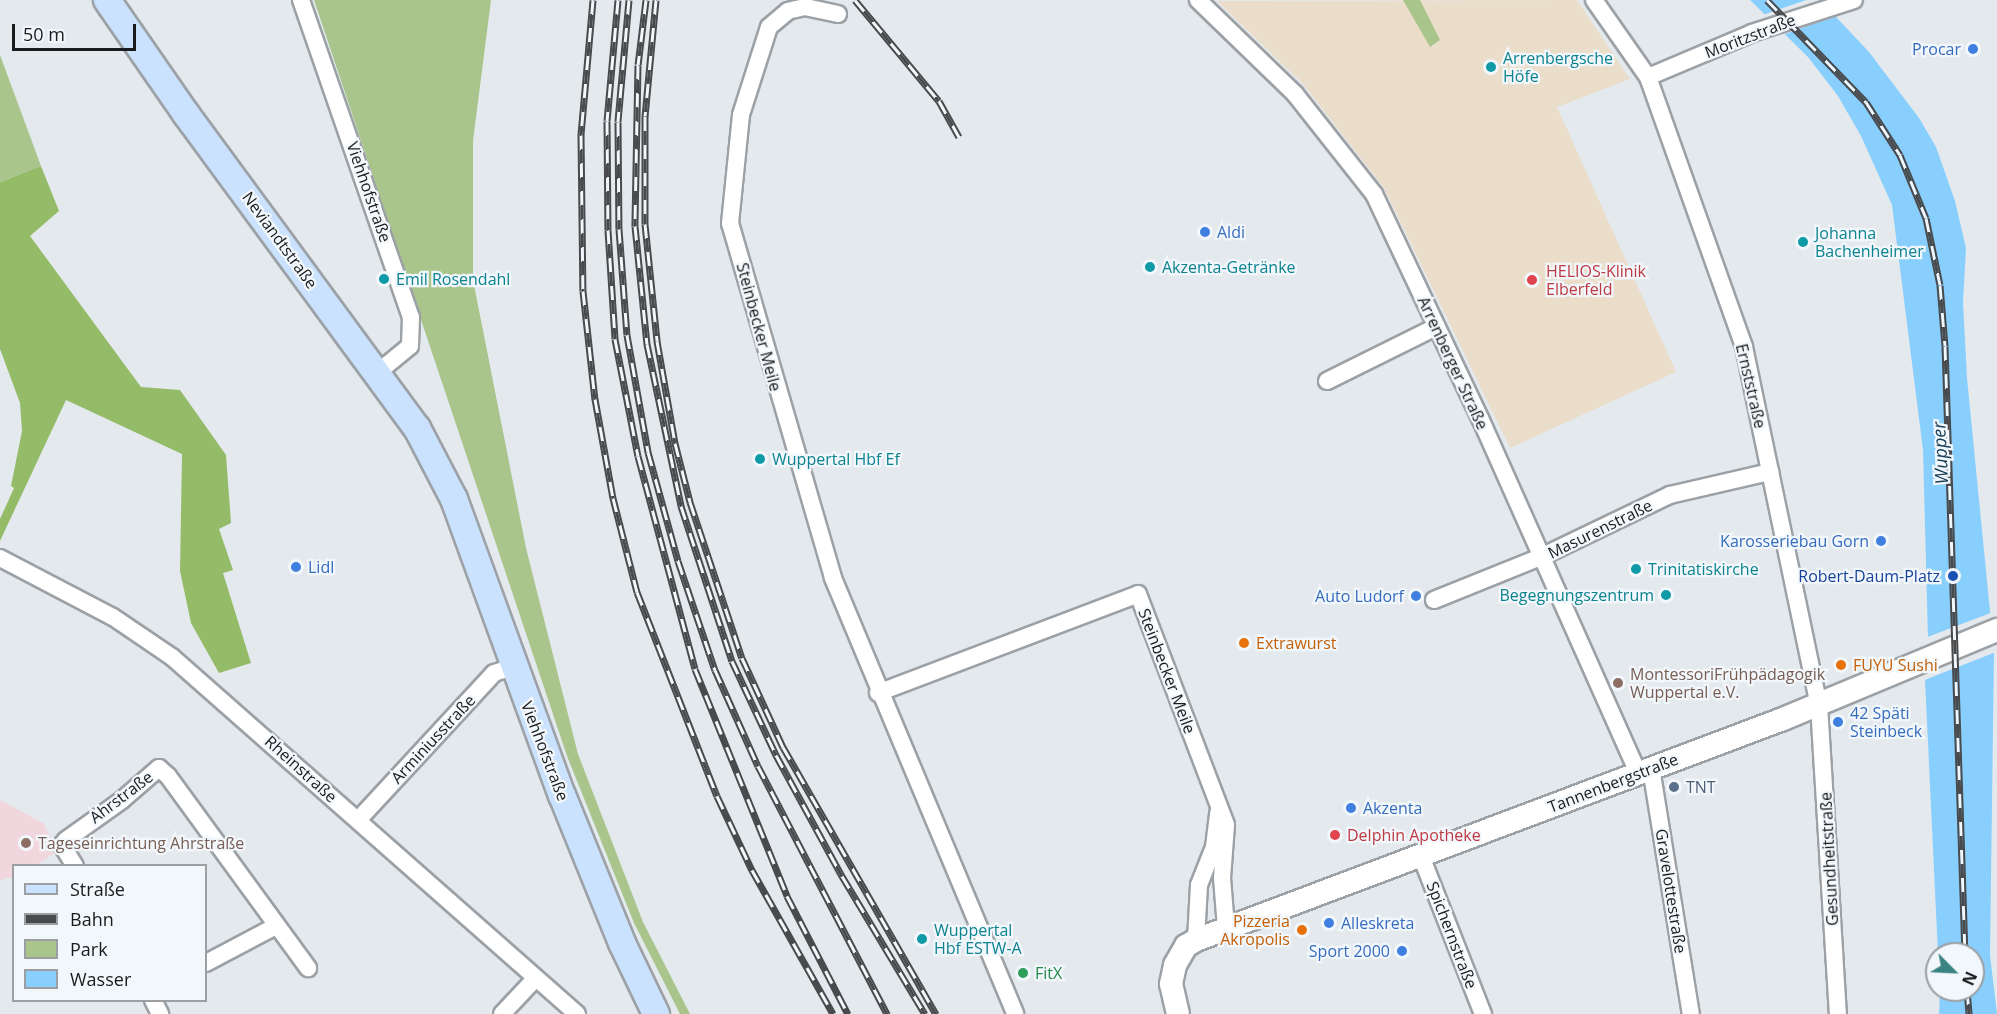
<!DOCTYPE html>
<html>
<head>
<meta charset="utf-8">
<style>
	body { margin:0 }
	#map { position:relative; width:1997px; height:1014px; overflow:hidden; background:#e4e9ee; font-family:"Open Sans",sans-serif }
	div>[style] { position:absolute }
	.education>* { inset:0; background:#f1d7dd }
	.medical>* { inset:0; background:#eaddc9 }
	.green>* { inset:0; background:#a9c58c }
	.forest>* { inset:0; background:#94bc68 }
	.water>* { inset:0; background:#89cffd }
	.pier>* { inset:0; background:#e4e9ee }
	.roads { filter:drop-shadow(2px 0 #9ca1a6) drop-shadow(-2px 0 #9ca1a6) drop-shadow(0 2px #9ca1a6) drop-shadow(0 -2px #9ca1a6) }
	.street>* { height:16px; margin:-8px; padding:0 8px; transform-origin:8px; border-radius:8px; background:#fff }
	.secondary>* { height:22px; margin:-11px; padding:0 11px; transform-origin:11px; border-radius:11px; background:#fff }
	.primary>* { height:26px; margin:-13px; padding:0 13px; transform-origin:13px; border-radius:13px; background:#cae2fd }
	.rail>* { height:7px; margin-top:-3.5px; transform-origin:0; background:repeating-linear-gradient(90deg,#f2f7fc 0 14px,#484a4c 0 28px); box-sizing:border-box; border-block:2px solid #484a4c }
	.dots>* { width:16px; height:16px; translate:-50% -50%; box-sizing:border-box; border:3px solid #f2f7fc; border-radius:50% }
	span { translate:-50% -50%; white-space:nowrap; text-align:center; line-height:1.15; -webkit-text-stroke:4.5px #f2f7fc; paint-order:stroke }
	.street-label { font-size:16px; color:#191b1c }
	.shop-label { font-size:16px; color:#366cbe }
	.right { translate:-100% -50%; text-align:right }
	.left { translate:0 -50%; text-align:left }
	.culture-label { font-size:16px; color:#0d838f }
	.health-label { font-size:16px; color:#be3a42 }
	.transit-label { font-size:16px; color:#164399 }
	.food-label { font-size:16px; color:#c56008 }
	.education-label { font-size:16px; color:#785e54 }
	.service-label { font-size:16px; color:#4e5e75 }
	.leisure-label { font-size:16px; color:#27864d }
	.water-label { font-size:18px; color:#143b53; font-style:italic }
	.legend { position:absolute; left:12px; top:864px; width:195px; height:138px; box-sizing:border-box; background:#f2f7fc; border:2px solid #9b9fa2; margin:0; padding:8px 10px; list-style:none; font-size:18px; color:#191b1c }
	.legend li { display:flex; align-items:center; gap:12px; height:30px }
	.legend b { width:30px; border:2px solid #9b9fa2 }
	.north { position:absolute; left:1925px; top:942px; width:60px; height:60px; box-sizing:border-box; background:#f2f7fc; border:2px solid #9b9fa2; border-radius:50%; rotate:114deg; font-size:16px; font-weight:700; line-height:24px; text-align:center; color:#191b1c }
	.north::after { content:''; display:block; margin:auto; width:21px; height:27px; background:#3b8382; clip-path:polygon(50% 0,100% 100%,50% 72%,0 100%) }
	.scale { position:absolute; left:12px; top:24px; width:124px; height:27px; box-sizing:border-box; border:3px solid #191b1c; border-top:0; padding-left:8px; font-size:18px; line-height:21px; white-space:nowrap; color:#191b1c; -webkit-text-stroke:4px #f2f7fc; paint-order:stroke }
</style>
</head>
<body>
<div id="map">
	<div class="education">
		<div style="clip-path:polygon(0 800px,43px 823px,58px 851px,36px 865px,14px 866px,13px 879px,8px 877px,0 881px)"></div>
	</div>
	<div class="medical">
		<div style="clip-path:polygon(1577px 0,1630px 79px,1557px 107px,1676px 372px,1510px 448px,1384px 188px,1303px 84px,1217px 1px)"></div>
	</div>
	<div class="green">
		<div style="clip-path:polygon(314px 0,491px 0,473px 141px,473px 280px,526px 548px,578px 754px,643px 922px,690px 1014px,680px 1014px,634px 923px,567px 756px)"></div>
		<div style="clip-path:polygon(1403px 0,1420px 0,1440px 40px,1430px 47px)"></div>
		<div style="clip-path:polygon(0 55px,41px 166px,0 182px)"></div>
	</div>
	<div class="forest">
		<div style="clip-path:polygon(41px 166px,59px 211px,30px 236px,141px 387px,180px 390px,226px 455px,231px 523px,219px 529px,233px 570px,223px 573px,251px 663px,219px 673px,191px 623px,180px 571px,182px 454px,66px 400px,0 541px,0 519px,14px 488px,11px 486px,22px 431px,20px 403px,0 349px,0 182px)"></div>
	</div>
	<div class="water">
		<div style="clip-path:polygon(1750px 0,1820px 0,1869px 52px,1919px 118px,1936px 147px,1955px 201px,1966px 248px,1963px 302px,1967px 378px,1994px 652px,1990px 955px,1997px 1014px,1939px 1014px,1940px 990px,1973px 990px,1973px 954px,1938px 954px,1925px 680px,1928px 639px,1923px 450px,1892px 205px,1861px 136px,1838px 96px,1808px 57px)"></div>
	</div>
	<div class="pier">
		<div style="clip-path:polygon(1806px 0,1824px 0,1839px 15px,1782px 35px,1763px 15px)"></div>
		<div style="clip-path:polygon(1993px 612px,1996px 652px,1922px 681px,1925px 638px)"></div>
	</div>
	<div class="roads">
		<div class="street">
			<div style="left:301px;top:0;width:336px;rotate:70.9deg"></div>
			<div style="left:411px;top:317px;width:29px;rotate:92deg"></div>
			<div style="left:410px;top:346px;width:43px;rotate:140.7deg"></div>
			<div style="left:1198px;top:0;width:135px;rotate:44.1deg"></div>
			<div style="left:1295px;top:94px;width:127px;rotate:51.7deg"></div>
			<div style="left:1374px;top:194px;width:248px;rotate:64.7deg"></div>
			<div style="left:1480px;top:418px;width:389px;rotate:66deg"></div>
			<div style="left:1594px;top:0;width:94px;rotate:55deg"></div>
			<div style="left:1648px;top:77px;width:287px;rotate:70.4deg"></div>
			<div style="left:1744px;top:347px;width:366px;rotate:78.2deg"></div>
			<div style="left:1819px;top:705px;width:310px;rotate:86.5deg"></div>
			<div style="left:838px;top:14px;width:34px;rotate:-168deg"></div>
			<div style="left:805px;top:7px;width:17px;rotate:167deg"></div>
			<div style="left:788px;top:11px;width:25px;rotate:140deg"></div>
			<div style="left:769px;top:27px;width:92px;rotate:107.7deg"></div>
			<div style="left:741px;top:115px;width:109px;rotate:95.8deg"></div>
			<div style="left:730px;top:223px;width:370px;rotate:73.8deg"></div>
			<div style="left:833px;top:578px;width:472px;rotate:67.3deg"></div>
			<div style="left:1648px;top:77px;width:113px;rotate:-22.9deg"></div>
			<div style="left:1752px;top:33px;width:107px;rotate:-17.9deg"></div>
			<div style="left:1327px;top:381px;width:122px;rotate:-26.4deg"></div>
			<div style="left:0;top:558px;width:127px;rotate:27.6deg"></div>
			<div style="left:113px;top:617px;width:71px;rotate:34.1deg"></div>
			<div style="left:172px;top:657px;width:540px;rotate:41.4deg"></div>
			<div style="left:1434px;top:600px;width:118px;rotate:-22deg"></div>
			<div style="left:1543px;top:556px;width:141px;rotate:-25.7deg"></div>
			<div style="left:1670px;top:495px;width:103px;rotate:-13deg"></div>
			<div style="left:878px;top:693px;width:278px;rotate:-20.8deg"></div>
			<div style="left:1138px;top:594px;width:247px;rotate:69.1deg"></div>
			<div style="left:1226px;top:825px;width:53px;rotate:94.3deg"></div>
			<div style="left:1222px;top:878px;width:50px;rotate:85.4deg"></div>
			<div style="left:1651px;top:768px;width:249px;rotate:80.8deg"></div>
			<div style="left:358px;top:820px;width:200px;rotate:-47.2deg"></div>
			<div style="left:494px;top:673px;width:20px;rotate:-18deg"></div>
			<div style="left:1421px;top:856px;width:170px;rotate:68.6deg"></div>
			<div style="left:75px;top:866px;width:25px;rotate:-122deg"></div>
			<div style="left:62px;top:845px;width:6px;rotate:-51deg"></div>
			<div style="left:66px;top:840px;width:69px;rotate:-35.5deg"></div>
			<div style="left:122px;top:800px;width:49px;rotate:-40.9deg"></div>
			<div style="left:159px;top:768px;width:12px;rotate:42deg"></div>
			<div style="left:168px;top:776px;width:238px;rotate:53.9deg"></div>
			<div style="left:1196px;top:940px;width:55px;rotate:-86.9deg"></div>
			<div style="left:1199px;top:885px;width:41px;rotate:-68.5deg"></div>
			<div style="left:1214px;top:847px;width:35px;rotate:-83deg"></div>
			<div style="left:206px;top:963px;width:77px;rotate:-27.9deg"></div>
			<div style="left:153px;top:1000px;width:16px;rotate:63deg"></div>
			<div style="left:502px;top:1014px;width:48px;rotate:-46.7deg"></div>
		</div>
		<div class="secondary">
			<div style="left:1178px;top:1014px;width:31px;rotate:-103deg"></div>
			<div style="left:1171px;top:984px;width:19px;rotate:-78deg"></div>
			<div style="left:1175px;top:965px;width:22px;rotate:-60deg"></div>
			<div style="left:1186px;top:946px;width:12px;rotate:-31deg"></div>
			<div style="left:1196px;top:940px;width:627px;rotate:-20.63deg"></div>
			<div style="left:1783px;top:719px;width:232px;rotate:-22.6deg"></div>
		</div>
		<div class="primary">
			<div style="left:107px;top:0;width:139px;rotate:55.3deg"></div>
			<div style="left:186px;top:114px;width:390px;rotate:53.7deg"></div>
			<div style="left:417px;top:428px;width:80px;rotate:62.5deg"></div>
			<div style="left:454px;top:499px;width:315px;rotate:70deg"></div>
			<div style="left:562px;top:795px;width:160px;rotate:67.9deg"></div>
			<div style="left:622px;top:943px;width:79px;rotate:64.4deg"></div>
		</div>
	</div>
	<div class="rail">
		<div style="left:593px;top:0;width:136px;rotate:95.1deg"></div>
		<div style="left:581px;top:135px;width:156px;rotate:89.3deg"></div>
		<div style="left:583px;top:291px;width:109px;rotate:83.7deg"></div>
		<div style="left:595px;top:399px;width:101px;rotate:79.7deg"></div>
		<div style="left:613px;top:498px;width:97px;rotate:75.7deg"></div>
		<div style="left:637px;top:592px;width:219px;rotate:68.6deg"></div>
		<div style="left:717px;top:796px;width:82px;rotate:64.7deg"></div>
		<div style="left:752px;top:870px;width:165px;rotate:60.6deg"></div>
		<div style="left:618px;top:0;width:121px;rotate:95.2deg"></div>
		<div style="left:607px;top:121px;width:109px;rotate:89.5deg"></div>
		<div style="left:608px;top:230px;width:109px;rotate:86.3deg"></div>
		<div style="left:615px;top:339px;width:119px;rotate:78.9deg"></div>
		<div style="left:638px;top:456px;width:220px;rotate:75deg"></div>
		<div style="left:695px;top:669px;width:245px;rotate:67.9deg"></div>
		<div style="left:787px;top:896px;width:133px;rotate:62.7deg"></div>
		<div style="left:629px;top:0;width:122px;rotate:95.2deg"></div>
		<div style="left:618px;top:122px;width:107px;rotate:89.5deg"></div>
		<div style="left:619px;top:229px;width:106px;rotate:85.7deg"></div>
		<div style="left:627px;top:335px;width:119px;rotate:79.8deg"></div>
		<div style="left:648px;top:452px;width:113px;rotate:74.6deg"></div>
		<div style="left:678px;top:561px;width:115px;rotate:71.3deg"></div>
		<div style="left:715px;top:670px;width:105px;rotate:65.9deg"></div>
		<div style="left:758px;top:766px;width:280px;rotate:62.5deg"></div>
		<div style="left:646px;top:0;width:65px;rotate:97deg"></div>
		<div style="left:638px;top:65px;width:161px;rotate:91.1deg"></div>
		<div style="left:635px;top:226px;width:119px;rotate:84.2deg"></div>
		<div style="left:647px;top:344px;width:166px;rotate:78.1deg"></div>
		<div style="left:681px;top:506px;width:163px;rotate:71.8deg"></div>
		<div style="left:732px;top:661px;width:104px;rotate:64.9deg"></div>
		<div style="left:776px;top:755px;width:138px;rotate:61.4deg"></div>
		<div style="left:842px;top:876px;width:161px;rotate:59deg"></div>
		<div style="left:656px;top:0;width:117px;rotate:95.4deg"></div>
		<div style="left:645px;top:116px;width:108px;rotate:90deg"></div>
		<div style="left:645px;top:224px;width:118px;rotate:84.1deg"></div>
		<div style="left:657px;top:341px;width:104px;rotate:80deg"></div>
		<div style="left:675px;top:443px;width:61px;rotate:75.7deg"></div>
		<div style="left:690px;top:502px;width:164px;rotate:71.6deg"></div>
		<div style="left:742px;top:658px;width:98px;rotate:65.3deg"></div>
		<div style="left:783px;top:747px;width:308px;rotate:60.2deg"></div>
		<div style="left:855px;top:0;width:131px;rotate:50.3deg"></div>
		<div style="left:939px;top:101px;width:41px;rotate:60.9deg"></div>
		<div style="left:1767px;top:0;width:142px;rotate:45.9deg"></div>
		<div style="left:1866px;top:102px;width:63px;rotate:57.3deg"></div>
		<div style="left:1900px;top:155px;width:68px;rotate:67.6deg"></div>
		<div style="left:1926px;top:218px;width:68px;rotate:78.2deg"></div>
		<div style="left:1940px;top:285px;width:61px;rotate:85.3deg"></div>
		<div style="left:1945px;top:346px;width:608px;rotate:88.12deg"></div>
		<div style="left:1967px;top:990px;width:24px;rotate:85deg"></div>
	</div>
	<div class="dots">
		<div style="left:1973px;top:49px;background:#3f7fe0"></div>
		<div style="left:1491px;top:67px;background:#0f9aa8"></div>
		<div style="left:1205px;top:232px;background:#3f7fe0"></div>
		<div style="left:1803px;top:242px;background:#0f9aa8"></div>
		<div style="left:1150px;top:267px;background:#0f9aa8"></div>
		<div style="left:384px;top:279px;background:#0f9aa8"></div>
		<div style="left:1532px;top:280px;background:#e0444e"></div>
		<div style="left:760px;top:459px;background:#0f9aa8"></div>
		<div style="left:1881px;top:541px;background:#3f7fe0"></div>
		<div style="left:296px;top:567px;background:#3f7fe0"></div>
		<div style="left:1636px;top:569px;background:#0f9aa8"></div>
		<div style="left:1953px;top:576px;background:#1a4fb4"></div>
		<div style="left:1666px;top:595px;background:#0f9aa8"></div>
		<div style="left:1416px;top:596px;background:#3f7fe0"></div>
		<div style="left:1244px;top:643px;background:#e8710a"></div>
		<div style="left:1841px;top:665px;background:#e8710a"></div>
		<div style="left:1618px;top:683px;background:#8d6e63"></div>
		<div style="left:1838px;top:722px;background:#3f7fe0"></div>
		<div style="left:1674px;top:787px;background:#5c6f8a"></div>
		<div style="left:1351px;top:808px;background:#3f7fe0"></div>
		<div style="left:1335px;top:835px;background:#e0444e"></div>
		<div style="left:26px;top:843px;background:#8d6e63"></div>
		<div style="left:1329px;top:923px;background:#3f7fe0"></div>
		<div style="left:1302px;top:930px;background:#e8710a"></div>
		<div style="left:922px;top:939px;background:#0f9aa8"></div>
		<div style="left:1402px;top:951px;background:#3f7fe0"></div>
		<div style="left:1023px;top:973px;background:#2e9e5b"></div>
	</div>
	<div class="street-label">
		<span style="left:1750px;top:36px;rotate:-21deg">Moritzstraße</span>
		<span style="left:369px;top:192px;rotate:71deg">Viehhofstraße</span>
		<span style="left:280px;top:240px;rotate:54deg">Neviandtstraße</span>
		<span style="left:759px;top:327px;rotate:75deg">Steinbecker Meile</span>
		<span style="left:1453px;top:363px;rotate:65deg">Arrenberger Straße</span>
		<span style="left:1751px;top:386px;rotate:77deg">Ernststraße</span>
		<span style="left:1600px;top:529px;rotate:-26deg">Masurenstraße</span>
		<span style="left:1167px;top:671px;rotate:69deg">Steinbecker Meile</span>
		<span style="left:433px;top:739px;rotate:-47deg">Arminiusstraße</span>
		<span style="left:545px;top:751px;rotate:69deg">Viehhofstraße</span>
		<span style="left:301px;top:769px;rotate:42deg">Rheinstraße</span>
		<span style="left:1613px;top:783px;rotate:-21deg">Tannenbergstraße</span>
		<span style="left:121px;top:797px;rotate:-37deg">Ahrstraße</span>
		<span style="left:1829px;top:859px;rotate:-93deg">Gesundheitstraße</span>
		<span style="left:1671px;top:891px;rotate:81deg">Gravelottestraße</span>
		<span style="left:1452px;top:935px;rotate:69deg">Spichernstraße</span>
	</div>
	<div class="shop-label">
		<span class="right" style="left:1961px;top:49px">Procar</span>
		<span class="left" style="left:1217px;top:232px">Aldi</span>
		<span class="right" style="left:1869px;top:541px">Karosseriebau Gorn</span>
		<span class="left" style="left:308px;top:567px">Lidl</span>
		<span class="right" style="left:1404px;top:596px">Auto Ludorf</span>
		<span class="left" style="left:1850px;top:722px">42 Späti<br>Steinbeck</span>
		<span class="left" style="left:1363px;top:808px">Akzenta</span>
		<span class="left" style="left:1341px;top:923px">Alleskreta</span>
		<span class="right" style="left:1390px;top:951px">Sport 2000</span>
	</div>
	<div class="culture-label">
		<span class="left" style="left:1503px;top:67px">Arrenbergsche<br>Höfe</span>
		<span class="left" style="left:1815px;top:242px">Johanna<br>Bachenheimer</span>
		<span class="left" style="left:1162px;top:267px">Akzenta-Getränke</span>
		<span class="left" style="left:396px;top:279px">Emil Rosendahl</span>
		<span class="left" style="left:772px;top:459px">Wuppertal Hbf Ef</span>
		<span class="left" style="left:1648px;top:569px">Trinitatiskirche</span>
		<span class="right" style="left:1654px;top:595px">Begegnungszentrum</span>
		<span class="left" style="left:934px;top:939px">Wuppertal<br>Hbf ESTW-A</span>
	</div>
	<div class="health-label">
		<span class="left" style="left:1546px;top:280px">HELIOS-Klinik<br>Elberfeld</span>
		<span class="left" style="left:1347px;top:835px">Delphin Apotheke</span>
	</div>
	<div class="transit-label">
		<span class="right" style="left:1940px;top:576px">Robert-Daum-Platz</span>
	</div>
	<div class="food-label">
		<span class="left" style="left:1256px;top:643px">Extrawurst</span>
		<span class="left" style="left:1853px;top:665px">FUYU Sushi</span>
		<span class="right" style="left:1290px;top:930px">Pizzeria<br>Akropolis</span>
	</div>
	<div class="education-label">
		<span class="left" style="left:1630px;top:683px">MontessoriFrühpädagogik<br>Wuppertal e.V.</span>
		<span class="left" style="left:38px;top:843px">Tageseinrichtung Ahrstraße</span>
	</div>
	<div class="service-label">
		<span class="left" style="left:1686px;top:787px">TNT</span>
	</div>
	<div class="leisure-label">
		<span class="left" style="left:1035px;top:973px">FitX</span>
	</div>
	<div class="water-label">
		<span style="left:1940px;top:453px;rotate:-93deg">Wupper</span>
	</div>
	<ul class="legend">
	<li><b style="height:8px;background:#cae2fd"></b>Straße</li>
	<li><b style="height:8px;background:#484a4c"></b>Bahn</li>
	<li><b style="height:16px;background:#a9c58c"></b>Park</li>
	<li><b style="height:16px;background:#89cffd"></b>Wasser</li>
	</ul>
	<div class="north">N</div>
	<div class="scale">50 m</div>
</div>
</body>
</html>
